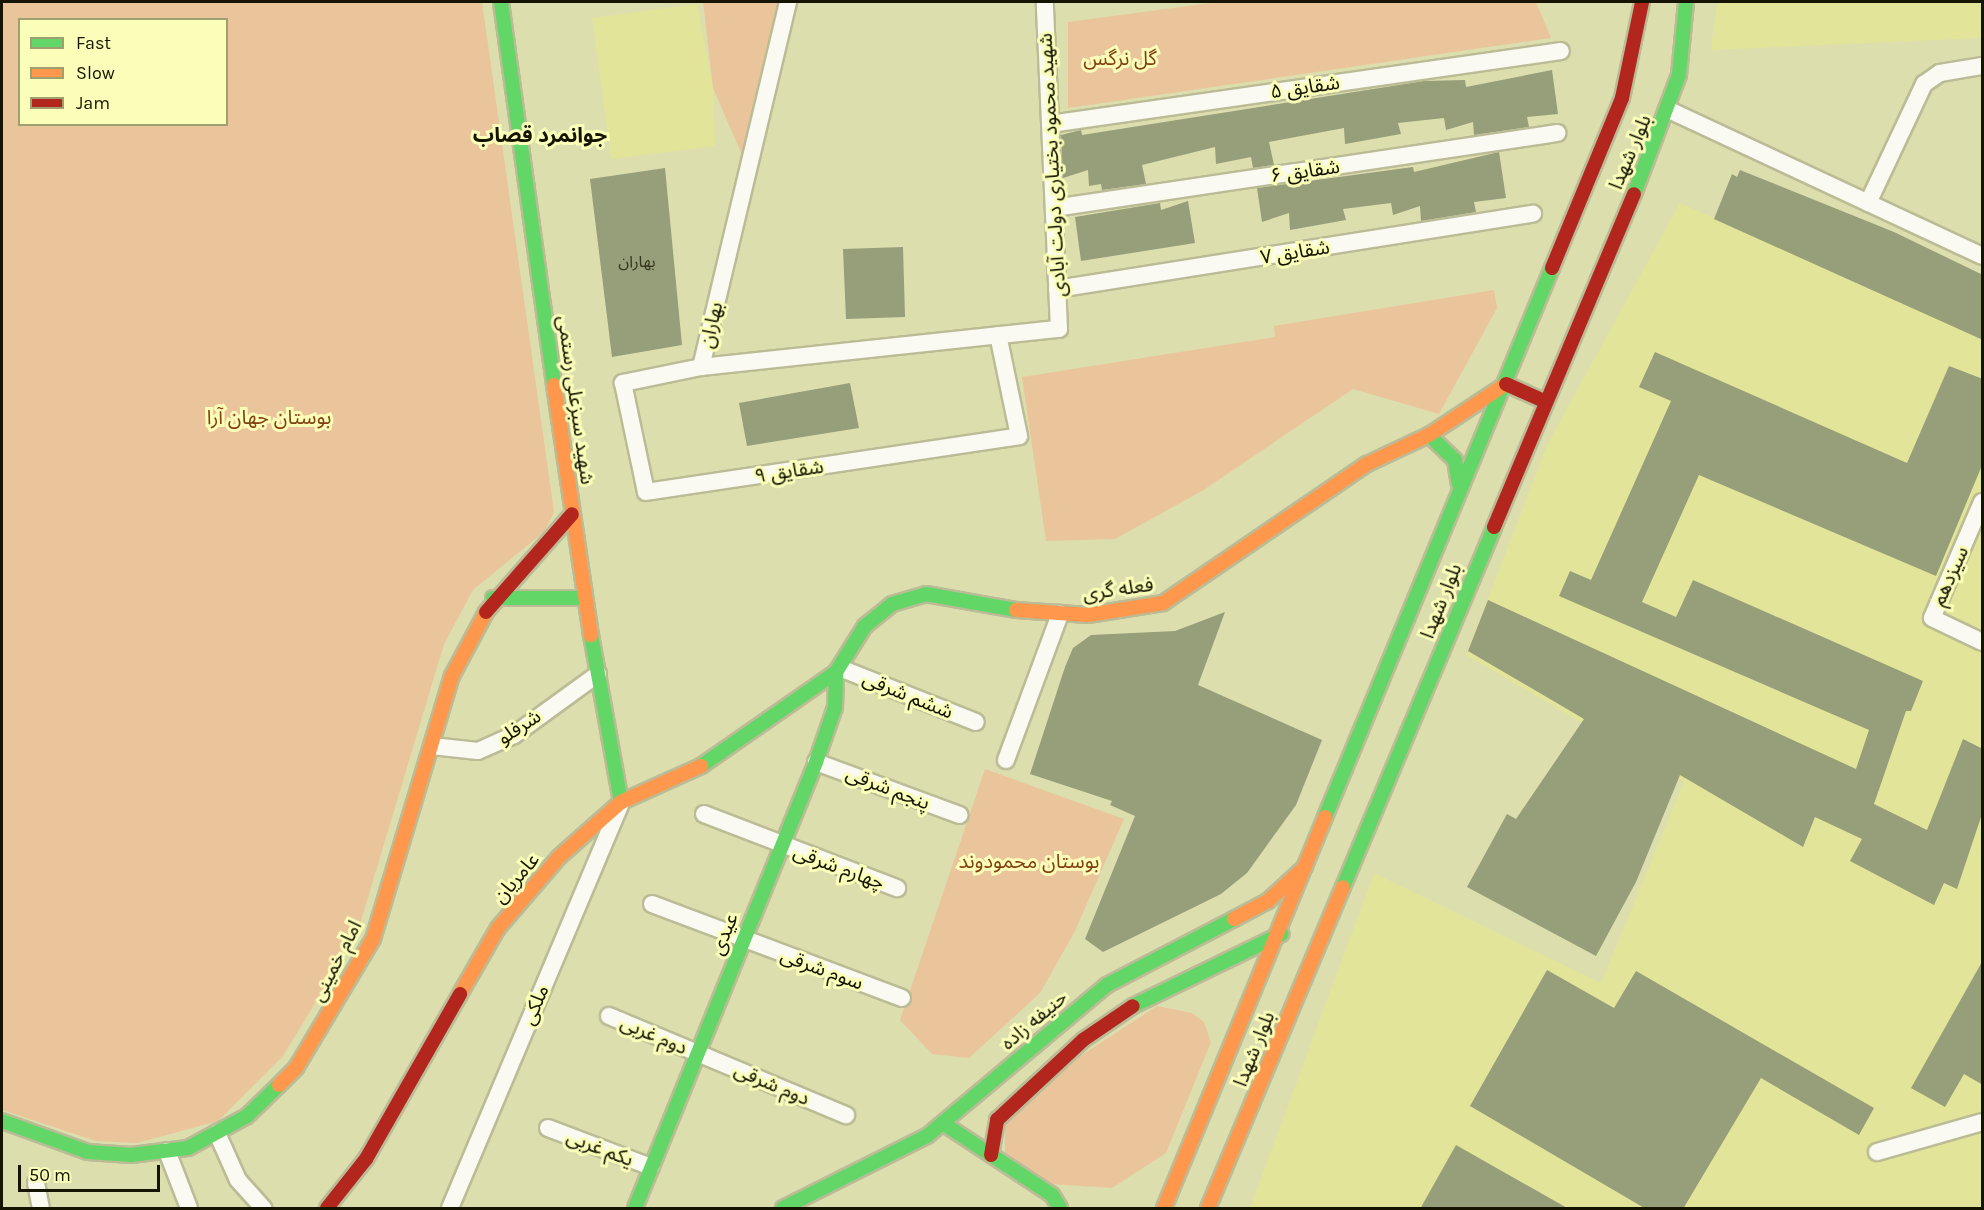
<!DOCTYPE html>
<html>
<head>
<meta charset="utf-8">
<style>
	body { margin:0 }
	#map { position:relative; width:1984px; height:1210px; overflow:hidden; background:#dcdeae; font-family:Karla,"Noto Sans Arabic",sans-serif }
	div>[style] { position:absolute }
	.built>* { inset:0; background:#e2e499 }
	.green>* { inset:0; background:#eac59b }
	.building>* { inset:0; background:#979e7a }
	.roads { filter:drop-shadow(2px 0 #bbbc96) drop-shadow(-2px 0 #bbbc96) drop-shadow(0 2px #bbbc96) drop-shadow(0 -2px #bbbc96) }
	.street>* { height:16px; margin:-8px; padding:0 8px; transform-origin:8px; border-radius:8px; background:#fafaf3 }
	.fast>* { height:14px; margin:-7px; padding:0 7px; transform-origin:7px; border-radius:7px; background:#63d668 }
	.slow>* { height:14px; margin:-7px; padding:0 7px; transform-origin:7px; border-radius:7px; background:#ff974d }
	.jam>* { height:14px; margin:-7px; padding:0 7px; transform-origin:7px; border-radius:7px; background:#b3261e }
	span { translate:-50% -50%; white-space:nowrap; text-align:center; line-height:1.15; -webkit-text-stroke:6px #fbfeb9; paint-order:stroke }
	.number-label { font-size:16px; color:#35361e }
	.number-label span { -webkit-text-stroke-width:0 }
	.park-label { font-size:20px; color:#823f11 }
	.street-label { font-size:20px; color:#141400 }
	.neighbourhood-label { font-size:21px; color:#141400; font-weight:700 }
	.frame { position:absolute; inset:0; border:3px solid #141400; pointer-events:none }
	.legend { position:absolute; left:18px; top:18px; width:210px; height:108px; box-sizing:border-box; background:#fbfeb9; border:2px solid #9fa06f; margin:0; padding:8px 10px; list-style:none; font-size:18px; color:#141400 }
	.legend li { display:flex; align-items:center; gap:12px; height:30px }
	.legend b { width:30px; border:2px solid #9fa06f }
	.scale { position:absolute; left:18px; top:1165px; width:142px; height:27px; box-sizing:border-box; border:3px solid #141400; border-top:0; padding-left:8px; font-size:18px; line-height:21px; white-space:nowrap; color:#141400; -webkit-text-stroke:4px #fbfeb9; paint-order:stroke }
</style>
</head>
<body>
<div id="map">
	<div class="built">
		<div style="clip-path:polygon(1717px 2px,1982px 2px,1982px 38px,1711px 50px)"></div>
		<div style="clip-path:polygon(697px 4px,713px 88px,715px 146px,611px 159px,592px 18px)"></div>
		<div style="clip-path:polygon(1680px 203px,1982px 337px,1982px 1208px,1250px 1208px,1374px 873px,1601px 983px,1684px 782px,1466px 655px,1548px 443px)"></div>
	</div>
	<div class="green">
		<div style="clip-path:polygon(evenodd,2px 2px,482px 2px,554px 512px,545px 531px,473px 590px,444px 644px,357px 934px,283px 1056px,218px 1121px,137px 1143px,96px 1141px,2px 1110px,2px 2px,20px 20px,226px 20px,226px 124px,20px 124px,20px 20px)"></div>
		<div style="clip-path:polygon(703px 2px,778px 2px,743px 157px,713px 88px)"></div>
		<div style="clip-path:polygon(1218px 2px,1536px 2px,1551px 38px,1068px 108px,1068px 22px)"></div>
		<div style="clip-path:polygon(1494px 290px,1497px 308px,1439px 414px,1353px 389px,1202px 491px,1115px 539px,1046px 541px,1022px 377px,1275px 337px,1274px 326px)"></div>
		<div style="clip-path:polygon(985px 769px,1124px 819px,1075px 931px,1040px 993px,969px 1058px,932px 1054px,900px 1020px)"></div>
		<div style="clip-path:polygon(1157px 1006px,1192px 1013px,1204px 1022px,1211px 1042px,1166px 1153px,1112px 1188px,1049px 1184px,1005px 1157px,1005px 1124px,1071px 1062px)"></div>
	</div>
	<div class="building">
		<div style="clip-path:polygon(1552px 70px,1558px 114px,1527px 117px,1529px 127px,1474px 135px,1473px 122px,1446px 130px,1444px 118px,1398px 123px,1401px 134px,1345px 144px,1344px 128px,1269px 142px,1274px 165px,1253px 168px,1251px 157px,1216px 164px,1215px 147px,1142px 165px,1146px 184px,1102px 190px,1101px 184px,1089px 186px,1088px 170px,1063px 178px,1061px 135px,1081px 130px,1082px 135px,1424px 81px,1465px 80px,1466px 87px)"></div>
		<div style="clip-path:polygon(1499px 152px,1506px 198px,1474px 202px,1476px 212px,1421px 221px,1420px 206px,1393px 215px,1391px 203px,1343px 209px,1346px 220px,1290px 230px,1289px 213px,1262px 222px,1257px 188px,1413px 167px,1414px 172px)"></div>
		<div style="clip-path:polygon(665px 168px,682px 345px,612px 357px,590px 179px)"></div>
		<div style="clip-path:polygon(1740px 170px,1894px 232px,1983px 275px,1983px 340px,1714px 219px,1732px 174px,1737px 177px)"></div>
		<div style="clip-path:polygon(1188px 201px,1195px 243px,1081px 261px,1075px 217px,1160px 203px,1161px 210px)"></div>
		<div style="clip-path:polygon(903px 247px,905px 317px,846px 319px,843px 249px)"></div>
		<div style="clip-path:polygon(1655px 352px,1907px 463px,1949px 366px,1983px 379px,1983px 463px,1936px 576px,1699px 475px,1642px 602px,1676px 617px,1693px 580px,1923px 681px,1911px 711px,1906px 711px,1874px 804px,1927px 830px,1963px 739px,1983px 749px,1983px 811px,1957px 889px,1944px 883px,1934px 905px,1850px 861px,1862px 839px,1815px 817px,1803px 847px,1680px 775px,1636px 882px,1596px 956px,1467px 887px,1507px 814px,1516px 819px,1584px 719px,1468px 651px,1488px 600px,1856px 769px,1869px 730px,1559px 596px,1570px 571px,1591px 580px,1671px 401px,1639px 387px)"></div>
		<div style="clip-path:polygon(850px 383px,859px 428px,747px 446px,739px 403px)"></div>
		<div style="clip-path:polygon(1225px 612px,1198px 685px,1322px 740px,1296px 805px,1247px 873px,1221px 894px,1103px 952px,1085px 939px,1135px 816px,1110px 805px,1112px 801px,1030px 774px,1065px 667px,1073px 648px,1091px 635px,1175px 631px)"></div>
		<div style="clip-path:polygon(1983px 960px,1983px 1085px,1964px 1074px,1945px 1107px,1911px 1088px)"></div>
		<div style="clip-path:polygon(1547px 970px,1614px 1008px,1636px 971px,1874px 1108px,1859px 1135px,1761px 1078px,1683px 1209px,1646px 1209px,1470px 1106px)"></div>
		<div style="clip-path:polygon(1456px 1145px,1569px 1209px,1420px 1209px)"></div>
	</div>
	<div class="roads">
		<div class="street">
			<div style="left:788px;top:2px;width:375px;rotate:103.4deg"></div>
			<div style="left:701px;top:367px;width:360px;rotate:-6.1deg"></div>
			<div style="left:1059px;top:329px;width:327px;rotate:-92.5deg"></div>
			<div style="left:1669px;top:110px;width:345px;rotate:25deg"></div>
			<div style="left:1050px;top:124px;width:516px;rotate:-8.13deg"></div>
			<div style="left:1868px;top:203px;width:132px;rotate:-64.8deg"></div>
			<div style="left:1924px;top:84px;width:19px;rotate:-35deg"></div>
			<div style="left:1940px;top:73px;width:43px;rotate:-9.5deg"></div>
			<div style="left:1054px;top:208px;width:509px;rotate:-8.48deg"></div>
			<div style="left:1057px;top:289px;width:482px;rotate:-9deg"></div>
			<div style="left:701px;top:367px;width:80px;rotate:168.4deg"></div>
			<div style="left:623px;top:383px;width:111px;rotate:78.1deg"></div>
			<div style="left:646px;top:492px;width:377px;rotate:-8.5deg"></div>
			<div style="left:1019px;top:436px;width:103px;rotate:-101.7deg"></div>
			<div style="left:1982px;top:502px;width:126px;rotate:113.3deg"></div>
			<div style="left:1932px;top:618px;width:55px;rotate:25.6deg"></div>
			<div style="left:840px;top:668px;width:146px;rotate:21.7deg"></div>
			<div style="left:432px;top:746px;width:46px;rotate:6.2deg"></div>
			<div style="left:478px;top:751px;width:39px;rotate:-24deg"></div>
			<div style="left:514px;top:735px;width:104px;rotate:-36deg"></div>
			<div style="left:1006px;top:760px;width:156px;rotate:-69.7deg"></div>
			<div style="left:816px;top:762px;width:153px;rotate:20.3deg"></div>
			<div style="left:704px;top:814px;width:207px;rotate:21deg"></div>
			<div style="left:652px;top:904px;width:267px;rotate:20.6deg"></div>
			<div style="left:609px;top:1016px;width:257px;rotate:22.7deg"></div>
			<div style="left:548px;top:1128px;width:110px;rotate:20.7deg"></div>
			<div style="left:217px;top:1133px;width:51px;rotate:65.9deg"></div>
			<div style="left:238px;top:1180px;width:38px;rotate:48deg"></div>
			<div style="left:167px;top:1151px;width:61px;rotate:68.9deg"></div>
			<div style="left:1877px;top:1152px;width:109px;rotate:-15.9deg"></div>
			<div style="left:36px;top:1183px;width:25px;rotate:79deg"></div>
			<div style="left:450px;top:1208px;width:437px;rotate:-67.1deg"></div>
		</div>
		<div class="fast">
			<div style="left:501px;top:2px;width:387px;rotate:82.1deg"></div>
			<div style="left:1634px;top:194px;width:127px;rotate:-69.3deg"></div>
			<div style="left:1679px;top:75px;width:73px;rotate:-84.5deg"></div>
			<div style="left:1429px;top:435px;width:36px;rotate:44deg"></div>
			<div style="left:1455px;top:460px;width:24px;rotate:81deg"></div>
			<div style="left:493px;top:598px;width:91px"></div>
			<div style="left:591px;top:635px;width:170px;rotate:79.8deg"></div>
			<div style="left:701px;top:766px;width:165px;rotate:-34.8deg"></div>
			<div style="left:836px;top:672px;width:54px;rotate:-57.8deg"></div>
			<div style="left:865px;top:626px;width:35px;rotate:-39deg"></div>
			<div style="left:892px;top:604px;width:35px;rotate:-16deg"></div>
			<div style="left:926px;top:594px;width:91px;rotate:10.1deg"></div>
			<div style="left:1325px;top:817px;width:594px;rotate:-67.54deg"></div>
			<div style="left:1343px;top:887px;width:390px;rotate:-67.2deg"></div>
			<div style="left:1133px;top:1006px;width:165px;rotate:-25.9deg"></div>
			<div style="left:2px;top:1121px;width:91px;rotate:19.8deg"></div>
			<div style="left:88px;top:1152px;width:43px;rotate:4deg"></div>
			<div style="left:131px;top:1155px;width:57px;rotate:-7deg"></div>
			<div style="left:188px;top:1148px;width:67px;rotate:-28.5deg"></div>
			<div style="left:247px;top:1116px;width:45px;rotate:-44.1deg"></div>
			<div style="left:944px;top:1124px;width:129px;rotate:33.3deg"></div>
			<div style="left:1052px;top:1195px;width:15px;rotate:58deg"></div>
			<div style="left:635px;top:1208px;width:481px;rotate:-67.9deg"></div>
			<div style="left:816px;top:762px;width:58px;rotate:-70.9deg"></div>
			<div style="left:835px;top:707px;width:35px;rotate:-88deg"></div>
			<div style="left:783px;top:1208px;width:161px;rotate:-26.6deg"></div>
			<div style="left:927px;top:1136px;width:235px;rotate:-40deg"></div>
			<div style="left:1107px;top:985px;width:143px;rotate:-27.5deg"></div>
		</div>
		<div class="slow">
			<div style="left:554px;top:385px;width:253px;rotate:81.6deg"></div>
			<div style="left:1016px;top:610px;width:72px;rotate:4deg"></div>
			<div style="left:1088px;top:615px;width:76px;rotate:-9.1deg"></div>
			<div style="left:1163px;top:603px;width:247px;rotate:-34.3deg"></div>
			<div style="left:1367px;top:464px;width:68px;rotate:-25.1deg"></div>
			<div style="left:1429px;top:435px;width:92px;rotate:-33.5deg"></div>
			<div style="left:1234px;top:919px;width:38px;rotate:-28deg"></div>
			<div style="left:1268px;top:901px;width:50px;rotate:-42.6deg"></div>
			<div style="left:460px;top:994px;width:76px;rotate:-60.1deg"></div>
			<div style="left:498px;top:928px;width:94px;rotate:-49.3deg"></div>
			<div style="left:559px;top:857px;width:83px;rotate:-41.6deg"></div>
			<div style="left:621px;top:802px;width:88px;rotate:-24.2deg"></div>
			<div style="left:279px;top:1085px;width:24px;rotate:-45deg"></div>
			<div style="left:296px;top:1068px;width:150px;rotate:-59.2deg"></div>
			<div style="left:373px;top:939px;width:275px;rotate:-73.3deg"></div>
			<div style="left:452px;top:676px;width:72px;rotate:-62deg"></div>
			<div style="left:1164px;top:1208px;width:423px;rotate:-67.6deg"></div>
			<div style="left:1208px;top:1208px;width:348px;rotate:-67.2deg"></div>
		</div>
		<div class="jam">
			<div style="left:1552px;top:268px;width:184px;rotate:-67.6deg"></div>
			<div style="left:1622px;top:98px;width:98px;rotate:-78.2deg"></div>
			<div style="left:1506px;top:384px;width:42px;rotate:24.1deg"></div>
			<div style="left:1494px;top:527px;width:361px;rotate:-67.2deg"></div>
			<div style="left:486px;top:612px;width:130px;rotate:-48.7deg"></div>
			<div style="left:991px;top:1155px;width:36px;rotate:-80deg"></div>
			<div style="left:997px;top:1120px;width:117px;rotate:-42.9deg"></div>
			<div style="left:1083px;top:1040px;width:60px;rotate:-34.2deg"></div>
			<div style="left:327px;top:1208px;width:63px;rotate:-51.5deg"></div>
			<div style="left:366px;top:1159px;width:190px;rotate:-60.3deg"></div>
		</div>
	</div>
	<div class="number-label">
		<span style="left:637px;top:262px">بهاران</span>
	</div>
	<div class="park-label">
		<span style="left:1120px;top:58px">گل نرگس</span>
		<span style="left:269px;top:417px">بوستان جهان آرا</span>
		<span style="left:1029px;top:861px">بوستان محمودوند</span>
	</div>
	<div class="street-label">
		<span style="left:1305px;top:87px;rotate:-8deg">شقایق ۵</span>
		<span style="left:1630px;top:152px;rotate:-67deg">بلوار شهدا</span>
		<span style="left:1052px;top:165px;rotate:-93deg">شهید محمود بختیاری دولت آبادی</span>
		<span style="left:1305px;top:171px;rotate:-8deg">شقایق ۶</span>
		<span style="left:1295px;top:252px;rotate:-9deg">شقایق ۷</span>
		<span style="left:711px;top:325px;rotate:-77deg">بهاران</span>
		<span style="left:576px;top:400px;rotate:82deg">شهید سبزعلی رستمی</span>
		<span style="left:789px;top:471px;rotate:-8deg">شقایق ۹</span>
		<span style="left:1950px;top:576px;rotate:-66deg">سیزدهم</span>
		<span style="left:1118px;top:589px;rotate:-8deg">فعله گری</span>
		<span style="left:1441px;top:601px;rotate:-68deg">بلوار شهدا</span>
		<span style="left:908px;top:695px;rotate:22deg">ششم شرقی</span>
		<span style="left:519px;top:727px;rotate:-33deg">شرفلو</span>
		<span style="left:888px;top:788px;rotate:21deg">پنجم شرقی</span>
		<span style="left:839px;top:867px;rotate:20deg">چهارم شرقی</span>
		<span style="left:516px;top:878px;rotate:-49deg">عامریان</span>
		<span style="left:724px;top:934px;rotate:-68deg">عیدی</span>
		<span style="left:336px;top:961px;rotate:-63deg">امام خمینی</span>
		<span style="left:822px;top:969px;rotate:20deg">سوم شرقی</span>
		<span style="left:535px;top:1005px;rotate:-67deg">ملکی</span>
		<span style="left:1034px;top:1020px;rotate:-40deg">حنیفه زاده</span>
		<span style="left:654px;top:1035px;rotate:23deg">دوم غربی</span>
		<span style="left:1254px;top:1049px;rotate:-68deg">بلوار شهدا</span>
		<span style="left:772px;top:1084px;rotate:23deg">دوم شرقی</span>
		<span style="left:600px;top:1148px;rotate:21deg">یکم غربی</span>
	</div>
	<div class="neighbourhood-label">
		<span style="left:540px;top:135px">جوانمرد قصاب</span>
	</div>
	<div class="frame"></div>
	<ul class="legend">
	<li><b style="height:8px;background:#63d668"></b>Fast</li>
	<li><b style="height:8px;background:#ff974d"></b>Slow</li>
	<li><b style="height:8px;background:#b3261e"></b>Jam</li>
	</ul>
	<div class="scale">50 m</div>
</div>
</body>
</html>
